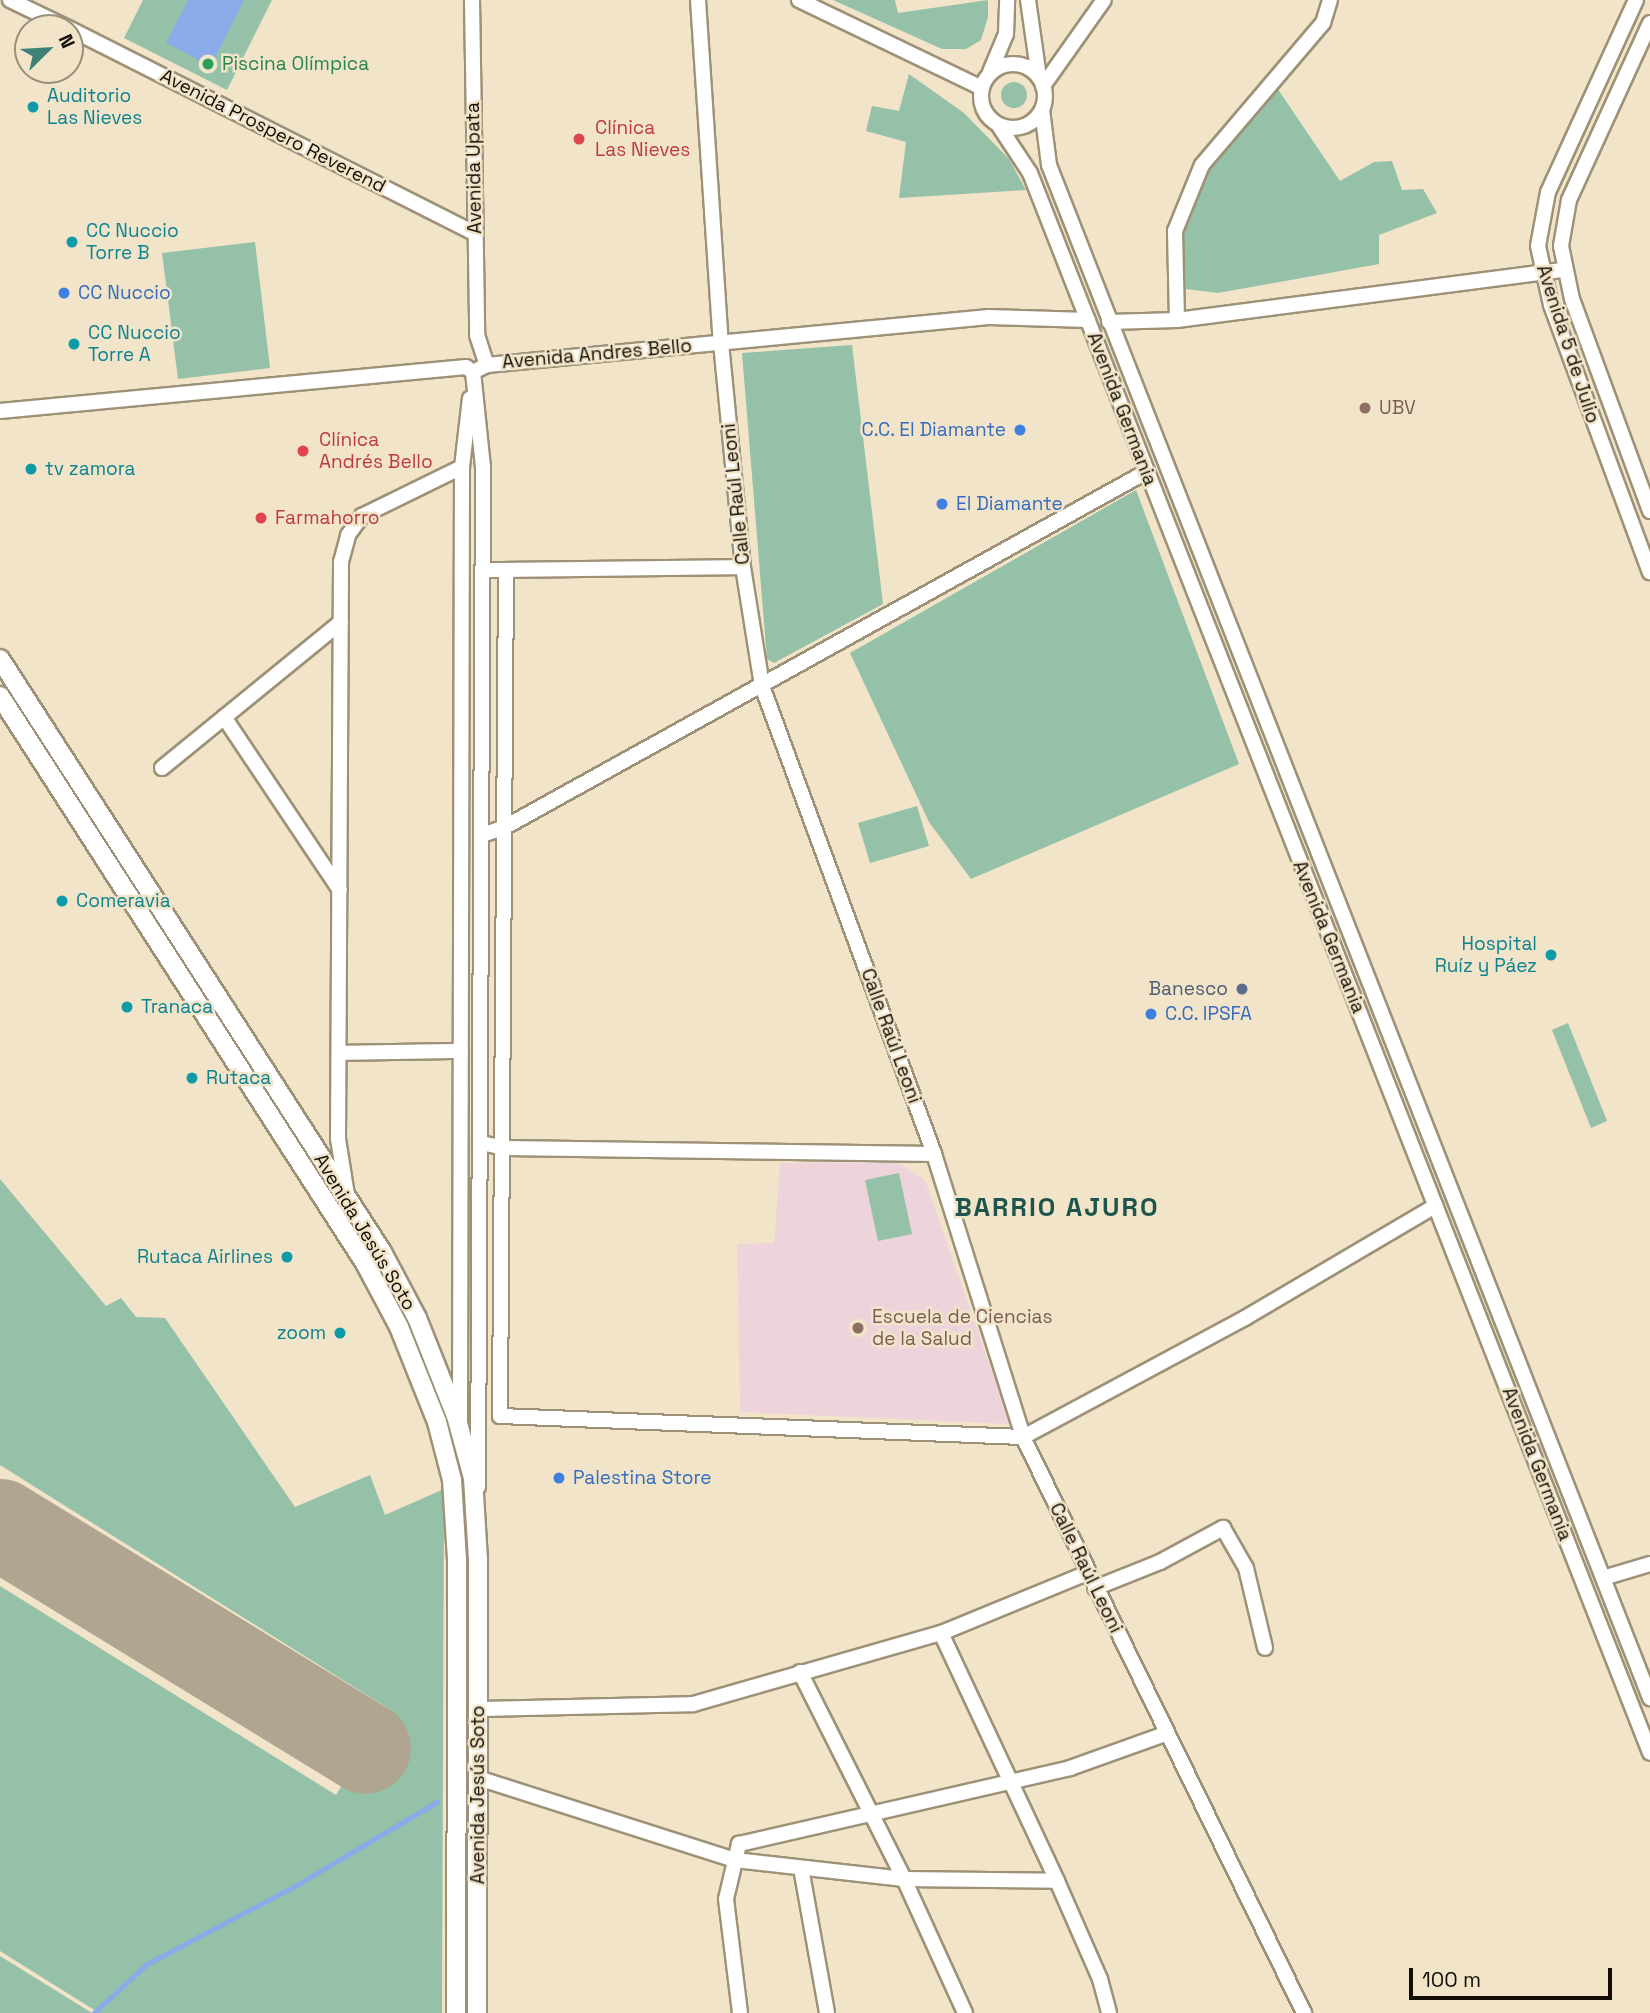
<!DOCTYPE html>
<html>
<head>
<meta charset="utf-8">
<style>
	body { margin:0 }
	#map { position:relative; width:1650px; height:2013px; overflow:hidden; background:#f1e4c9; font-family:"Space Grotesk",sans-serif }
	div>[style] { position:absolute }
	.education>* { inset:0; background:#edd4db }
	.green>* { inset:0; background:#94c1a7 }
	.round { border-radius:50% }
	.water>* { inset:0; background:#89abe7 }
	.stream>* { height:4.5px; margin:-2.25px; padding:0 2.25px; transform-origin:2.25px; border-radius:2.25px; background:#89abe7 }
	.runway>* { height:91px; margin:-45.5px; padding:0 45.5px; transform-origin:45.5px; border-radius:45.5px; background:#b0a590 }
	.roads { filter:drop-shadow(2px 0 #9d9177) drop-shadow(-2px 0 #9d9177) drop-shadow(0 2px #9d9177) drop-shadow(0 -2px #9d9177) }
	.minor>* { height:14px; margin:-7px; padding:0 7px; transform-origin:7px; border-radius:7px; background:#fff }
	.minor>.ring { margin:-7px; padding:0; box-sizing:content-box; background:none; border:14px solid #fff; border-radius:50% }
	.major>* { height:18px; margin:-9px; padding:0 9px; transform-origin:9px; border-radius:9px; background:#fff }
	.dots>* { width:19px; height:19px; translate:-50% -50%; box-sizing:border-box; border:4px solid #f1e4c9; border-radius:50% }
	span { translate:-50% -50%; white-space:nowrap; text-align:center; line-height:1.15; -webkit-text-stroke:5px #f1e4c9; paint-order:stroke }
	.leisure-label { font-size:19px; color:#27864d }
	.left { translate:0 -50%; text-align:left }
	.culture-label { font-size:19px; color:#0d838f }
	.right { translate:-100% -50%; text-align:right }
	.health-label { font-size:19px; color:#be3a42 }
	.street-label { font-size:19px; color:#130f06 }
	.shop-label { font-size:19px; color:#366cbe }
	.education-label { font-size:19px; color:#785e54 }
	.service-label { font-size:19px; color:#4e5e75 }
	.district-label { font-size:26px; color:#1d554c; font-weight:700; letter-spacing:2px }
	.north { position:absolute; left:14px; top:14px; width:70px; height:70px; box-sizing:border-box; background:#f1e4c9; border:2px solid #988f7b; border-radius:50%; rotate:66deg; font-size:19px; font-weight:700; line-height:28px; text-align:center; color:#130f06 }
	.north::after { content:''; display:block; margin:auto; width:24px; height:32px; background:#3e8277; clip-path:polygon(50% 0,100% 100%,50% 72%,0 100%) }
	.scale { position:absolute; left:1409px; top:1968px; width:203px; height:32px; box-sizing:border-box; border:4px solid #130f06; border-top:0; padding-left:9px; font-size:21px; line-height:24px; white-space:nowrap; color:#130f06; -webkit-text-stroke:5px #f1e4c9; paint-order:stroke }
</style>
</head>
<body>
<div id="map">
	<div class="education">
		<div style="clip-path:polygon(897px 1162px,925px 1180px,1010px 1424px,740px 1412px,737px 1244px,774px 1243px,780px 1163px)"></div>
	</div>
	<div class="green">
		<div style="clip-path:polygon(143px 0,272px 0,227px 90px,124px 38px)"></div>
		<div style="clip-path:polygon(833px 0,895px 0,898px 13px,988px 0,988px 17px,981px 40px,966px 49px,942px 49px)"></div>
		<div style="clip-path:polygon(909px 74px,964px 113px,1009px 159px,1026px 190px,899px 198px,906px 142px,866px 131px,872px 106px,899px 111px)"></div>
		<div class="round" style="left:1001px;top:82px;width:26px;height:26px"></div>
		<div style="clip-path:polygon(1273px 82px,1340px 181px,1374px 162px,1392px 161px,1402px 190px,1423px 189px,1437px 213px,1379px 235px,1379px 264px,1218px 293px,1186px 289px,1178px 222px,1202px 165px)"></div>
		<div style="clip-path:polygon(255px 242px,270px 368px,178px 379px,162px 253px)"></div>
		<div style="clip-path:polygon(852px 345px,883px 604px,774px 663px,767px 659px,742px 353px)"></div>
		<div style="clip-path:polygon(1136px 490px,1239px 764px,971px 879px,929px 822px,850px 653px)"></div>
		<div style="clip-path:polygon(917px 806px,929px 846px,870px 863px,858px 823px)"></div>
		<div style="clip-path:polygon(1568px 1023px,1607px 1121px,1591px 1128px,1552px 1030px)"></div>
		<div style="clip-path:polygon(899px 1173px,912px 1234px,878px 1241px,865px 1180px)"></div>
		<div style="clip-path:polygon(0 1179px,106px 1306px,121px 1298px,136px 1317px,165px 1318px,295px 1507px,370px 1475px,385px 1515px,444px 1489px,442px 2013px,99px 2013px,0 1951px,0 1586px,336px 1795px,389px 1709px,0 1465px)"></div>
		<div style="clip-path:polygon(0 1956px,92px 2013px,0 2013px)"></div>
	</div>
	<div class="water">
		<div style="clip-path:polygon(188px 0,244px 0,211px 66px,166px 43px)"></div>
	</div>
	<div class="stream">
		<div style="left:94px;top:2013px;width:72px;rotate:-42.8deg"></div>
		<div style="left:147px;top:1964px;width:170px;rotate:-27.8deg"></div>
		<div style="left:297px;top:1885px;width:163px;rotate:-30.7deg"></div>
	</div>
	<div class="runway">
		<div style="left:0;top:1524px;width:428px;rotate:31.5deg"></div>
	</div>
	<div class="roads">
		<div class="minor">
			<div style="left:10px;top:0;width:64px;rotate:25.8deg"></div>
			<div style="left:472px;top:0;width:335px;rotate:89.1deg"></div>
			<div style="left:477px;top:335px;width:32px;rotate:72deg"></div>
			<div style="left:698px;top:0;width:344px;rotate:86.2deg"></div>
			<div style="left:721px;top:343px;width:225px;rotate:84.4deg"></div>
			<div style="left:743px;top:567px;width:121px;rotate:80.9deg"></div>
			<div style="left:762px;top:686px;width:499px;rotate:69.8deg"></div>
			<div style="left:934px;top:1154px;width:297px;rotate:72.5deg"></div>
			<div style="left:1023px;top:1437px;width:641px;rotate:63.99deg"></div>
			<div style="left:799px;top:0;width:203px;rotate:25.7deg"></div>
			<div style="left:1028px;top:0;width:78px;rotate:81.9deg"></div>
			<div style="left:1636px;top:0;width:211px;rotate:114.6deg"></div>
			<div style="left:1548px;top:192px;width:55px;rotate:100.5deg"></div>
			<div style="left:1538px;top:246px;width:60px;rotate:77.6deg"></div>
			<div style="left:1551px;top:305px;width:285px;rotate:69.7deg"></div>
			<div style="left:1650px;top:23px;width:195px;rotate:114.6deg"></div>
			<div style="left:1569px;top:200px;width:47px;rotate:99.9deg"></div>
			<div style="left:1561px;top:246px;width:54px;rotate:78.3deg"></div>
			<div style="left:1572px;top:299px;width:226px;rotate:69.8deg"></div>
			<div style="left:70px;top:29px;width:454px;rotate:26.8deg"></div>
			<div class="ring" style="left:981px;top:64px;width:50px;height:50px"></div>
			<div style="left:990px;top:72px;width:41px;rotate:-67.2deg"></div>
			<div style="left:1006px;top:34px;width:34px;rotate:-88deg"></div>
			<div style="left:1043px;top:86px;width:105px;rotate:-54.7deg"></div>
			<div style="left:1042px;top:110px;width:55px;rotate:82.7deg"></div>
			<div style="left:1049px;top:165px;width:1647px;rotate:68.59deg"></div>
			<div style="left:999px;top:126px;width:56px;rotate:56.6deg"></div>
			<div style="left:1030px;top:173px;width:1697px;rotate:68.57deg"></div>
			<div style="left:1177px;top:320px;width:89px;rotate:-91.3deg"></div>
			<div style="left:1175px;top:231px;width:71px;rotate:-67.8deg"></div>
			<div style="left:1202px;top:165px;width:187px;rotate:-49.6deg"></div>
			<div style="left:1323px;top:23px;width:24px;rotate:-73deg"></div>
			<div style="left:1109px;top:322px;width:68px;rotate:-1.7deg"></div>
			<div style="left:1177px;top:320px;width:390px;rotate:-7.4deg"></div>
			<div style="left:473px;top:372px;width:96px;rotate:84deg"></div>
			<div style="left:483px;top:467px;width:1020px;rotate:90.28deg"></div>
			<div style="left:0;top:411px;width:468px;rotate:-5.4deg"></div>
			<div style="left:466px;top:367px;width:9px;rotate:36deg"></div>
			<div style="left:473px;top:372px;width:16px;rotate:-27deg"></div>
			<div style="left:487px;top:365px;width:504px;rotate:-5.46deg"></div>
			<div style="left:989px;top:317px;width:99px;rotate:1.7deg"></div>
			<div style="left:483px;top:570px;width:23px"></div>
			<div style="left:506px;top:570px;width:846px;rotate:90.41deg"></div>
			<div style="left:500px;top:1416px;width:523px;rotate:2.3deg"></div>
			<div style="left:1023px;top:1437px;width:252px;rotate:-28.2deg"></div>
			<div style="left:1245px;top:1318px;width:221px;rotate:-30.5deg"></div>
			<div style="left:506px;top:570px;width:237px;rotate:-0.7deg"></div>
			<div style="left:224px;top:717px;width:208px;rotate:56.2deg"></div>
			<div style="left:162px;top:768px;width:231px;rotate:-39.2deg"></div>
			<div style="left:482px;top:835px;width:24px;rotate:-19deg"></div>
			<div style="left:505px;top:827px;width:733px;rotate:-28.98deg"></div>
			<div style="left:341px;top:1053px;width:120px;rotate:-1deg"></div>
			<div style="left:481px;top:1143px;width:25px;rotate:12deg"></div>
			<div style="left:505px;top:1148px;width:429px;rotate:0.8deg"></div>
			<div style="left:347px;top:1195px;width:57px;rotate:-99.1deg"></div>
			<div style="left:338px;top:1139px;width:577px;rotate:-89.7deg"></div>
			<div style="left:341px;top:562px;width:28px;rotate:-75deg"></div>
			<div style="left:348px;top:535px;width:24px;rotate:-54deg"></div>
			<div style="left:362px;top:516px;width:111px;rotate:-26.1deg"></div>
			<div style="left:460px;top:1420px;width:953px;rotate:-89.88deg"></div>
			<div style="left:462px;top:467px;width:69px;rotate:-83.4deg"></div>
			<div style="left:1603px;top:1578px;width:49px;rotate:-16.6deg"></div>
			<div style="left:1095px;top:1588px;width:70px;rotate:-21.8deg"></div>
			<div style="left:1160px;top:1562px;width:72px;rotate:-28.4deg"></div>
			<div style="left:1223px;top:1528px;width:46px;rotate:60.1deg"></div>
			<div style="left:1246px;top:1568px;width:82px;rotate:76.6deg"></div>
			<div style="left:941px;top:1633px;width:274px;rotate:64.9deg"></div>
			<div style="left:1057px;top:1881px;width:107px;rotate:66.3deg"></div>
			<div style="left:1100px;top:1979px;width:35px;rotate:75deg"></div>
			<div style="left:800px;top:1672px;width:232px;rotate:63.3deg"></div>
			<div style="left:904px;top:1879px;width:147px;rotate:65.5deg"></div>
			<div style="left:478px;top:1709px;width:215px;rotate:-1.3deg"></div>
			<div style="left:693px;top:1704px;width:258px;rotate:-16deg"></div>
			<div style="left:941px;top:1633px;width:158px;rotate:-22.3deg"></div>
			<div style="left:478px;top:1778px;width:270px;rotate:17.7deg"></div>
			<div style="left:735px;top:1860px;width:170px;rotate:6.4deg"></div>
			<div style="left:904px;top:1879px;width:153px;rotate:0.7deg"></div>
			<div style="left:801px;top:1868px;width:147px;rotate:79.8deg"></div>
			<div style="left:740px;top:2013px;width:115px;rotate:-97deg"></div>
			<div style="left:726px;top:1899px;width:57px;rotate:-76.7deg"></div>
			<div style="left:739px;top:1844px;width:340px;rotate:-12.9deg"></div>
			<div style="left:1070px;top:1768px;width:101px;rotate:-19.7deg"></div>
		</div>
		<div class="major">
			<div style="left:0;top:659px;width:705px;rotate:57.21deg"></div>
			<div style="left:382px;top:1252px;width:75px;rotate:62.1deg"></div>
			<div style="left:417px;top:1318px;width:105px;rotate:68.3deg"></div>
			<div style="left:456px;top:1416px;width:64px;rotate:74.7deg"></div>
			<div style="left:473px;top:1478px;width:81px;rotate:86.5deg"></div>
			<div style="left:478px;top:1559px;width:454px;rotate:90.1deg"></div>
			<div style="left:0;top:696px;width:674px;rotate:57.23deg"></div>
			<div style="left:365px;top:1263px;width:72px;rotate:62deg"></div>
			<div style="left:399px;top:1327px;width:102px;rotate:68.2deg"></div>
			<div style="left:437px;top:1422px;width:60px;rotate:75.5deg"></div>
			<div style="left:452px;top:1480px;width:79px;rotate:86.4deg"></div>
			<div style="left:457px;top:1559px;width:454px;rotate:90.1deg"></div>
		</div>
	</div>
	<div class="dots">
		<div style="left:208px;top:64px;background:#2e9e5b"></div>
		<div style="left:33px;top:107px;background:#0f9aa8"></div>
		<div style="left:579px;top:139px;background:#e0444e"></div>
		<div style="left:72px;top:242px;background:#0f9aa8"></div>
		<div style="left:64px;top:293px;background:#3f7fe0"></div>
		<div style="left:74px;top:344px;background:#0f9aa8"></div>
		<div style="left:1365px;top:408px;background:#8d6e63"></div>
		<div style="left:1020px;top:430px;background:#3f7fe0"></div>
		<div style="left:303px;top:451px;background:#e0444e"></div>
		<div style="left:31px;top:469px;background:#0f9aa8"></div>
		<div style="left:942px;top:504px;background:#3f7fe0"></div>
		<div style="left:261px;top:518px;background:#e0444e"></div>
		<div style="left:62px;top:901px;background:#0f9aa8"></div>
		<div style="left:1551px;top:955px;background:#0f9aa8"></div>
		<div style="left:1242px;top:989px;background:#5c6f8a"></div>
		<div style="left:127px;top:1007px;background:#0f9aa8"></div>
		<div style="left:1151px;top:1014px;background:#3f7fe0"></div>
		<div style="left:192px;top:1078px;background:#0f9aa8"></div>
		<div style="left:287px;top:1257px;background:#0f9aa8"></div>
		<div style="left:858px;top:1328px;background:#8d6e63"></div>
		<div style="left:340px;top:1333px;background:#0f9aa8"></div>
		<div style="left:559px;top:1478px;background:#3f7fe0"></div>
	</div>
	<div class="leisure-label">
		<span class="left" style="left:222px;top:64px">Piscina Olímpica</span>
	</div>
	<div class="culture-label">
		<span class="left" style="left:47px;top:107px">Auditorio<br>Las Nieves</span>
		<span class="left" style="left:86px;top:242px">CC Nuccio<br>Torre B</span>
		<span class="left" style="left:88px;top:344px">CC Nuccio<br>Torre A</span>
		<span class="left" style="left:45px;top:469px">tv zamora</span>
		<span class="left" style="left:76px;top:901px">Comeravia</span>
		<span class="right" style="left:1537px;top:955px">Hospital<br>Ruíz y Páez</span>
		<span class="left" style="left:141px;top:1007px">Tranaca</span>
		<span class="left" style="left:206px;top:1078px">Rutaca</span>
		<span class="right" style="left:273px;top:1257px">Rutaca Airlines</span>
		<span class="right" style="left:326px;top:1333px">zoom</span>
	</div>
	<div class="health-label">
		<span class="left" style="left:595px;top:139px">Clínica<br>Las Nieves</span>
		<span class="left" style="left:319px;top:451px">Clínica<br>Andrés Bello</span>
		<span class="left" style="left:275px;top:518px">Farmahorro</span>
	</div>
	<div class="street-label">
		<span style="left:273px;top:131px;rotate:27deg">Avenida Prospero Reverend</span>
		<span style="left:474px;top:168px;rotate:-91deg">Avenida Upata</span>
		<span style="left:1568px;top:344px;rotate:72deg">Avenida 5 de Julio</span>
		<span style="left:597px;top:354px;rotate:-5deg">Avenida Andres Bello</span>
		<span style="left:1122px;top:409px;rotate:69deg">Avenida Germania</span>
		<span style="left:736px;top:494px;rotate:-96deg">Calle Raúl Leoni</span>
		<span style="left:1329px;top:937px;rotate:68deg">Avenida Germania</span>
		<span style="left:891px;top:1036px;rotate:70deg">Calle Raúl Leoni</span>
		<span style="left:365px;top:1232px;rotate:59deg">Avenida Jesús Soto</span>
		<span style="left:1537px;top:1464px;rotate:69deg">Avenida Germania</span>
		<span style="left:1086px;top:1568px;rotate:64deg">Calle Raúl Leoni</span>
		<span style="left:478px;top:1795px;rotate:-90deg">Avenida Jesús Soto</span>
	</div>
	<div class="shop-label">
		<span class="left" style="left:78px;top:293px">CC Nuccio</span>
		<span class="right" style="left:1006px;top:430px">C.C. El Diamante</span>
		<span class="left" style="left:956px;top:504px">El Diamante</span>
		<span class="left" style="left:1165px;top:1014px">C.C. IPSFA</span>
		<span class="left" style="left:573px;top:1478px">Palestina Store</span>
	</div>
	<div class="education-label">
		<span class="left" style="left:1379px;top:408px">UBV</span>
		<span class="left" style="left:872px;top:1328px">Escuela de Ciencias<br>de la Salud</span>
	</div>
	<div class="service-label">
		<span class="right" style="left:1228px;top:989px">Banesco</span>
	</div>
	<div class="district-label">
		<span style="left:1057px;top:1208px">BARRIO AJURO</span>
	</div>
	<div class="north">N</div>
	<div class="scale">100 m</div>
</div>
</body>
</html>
